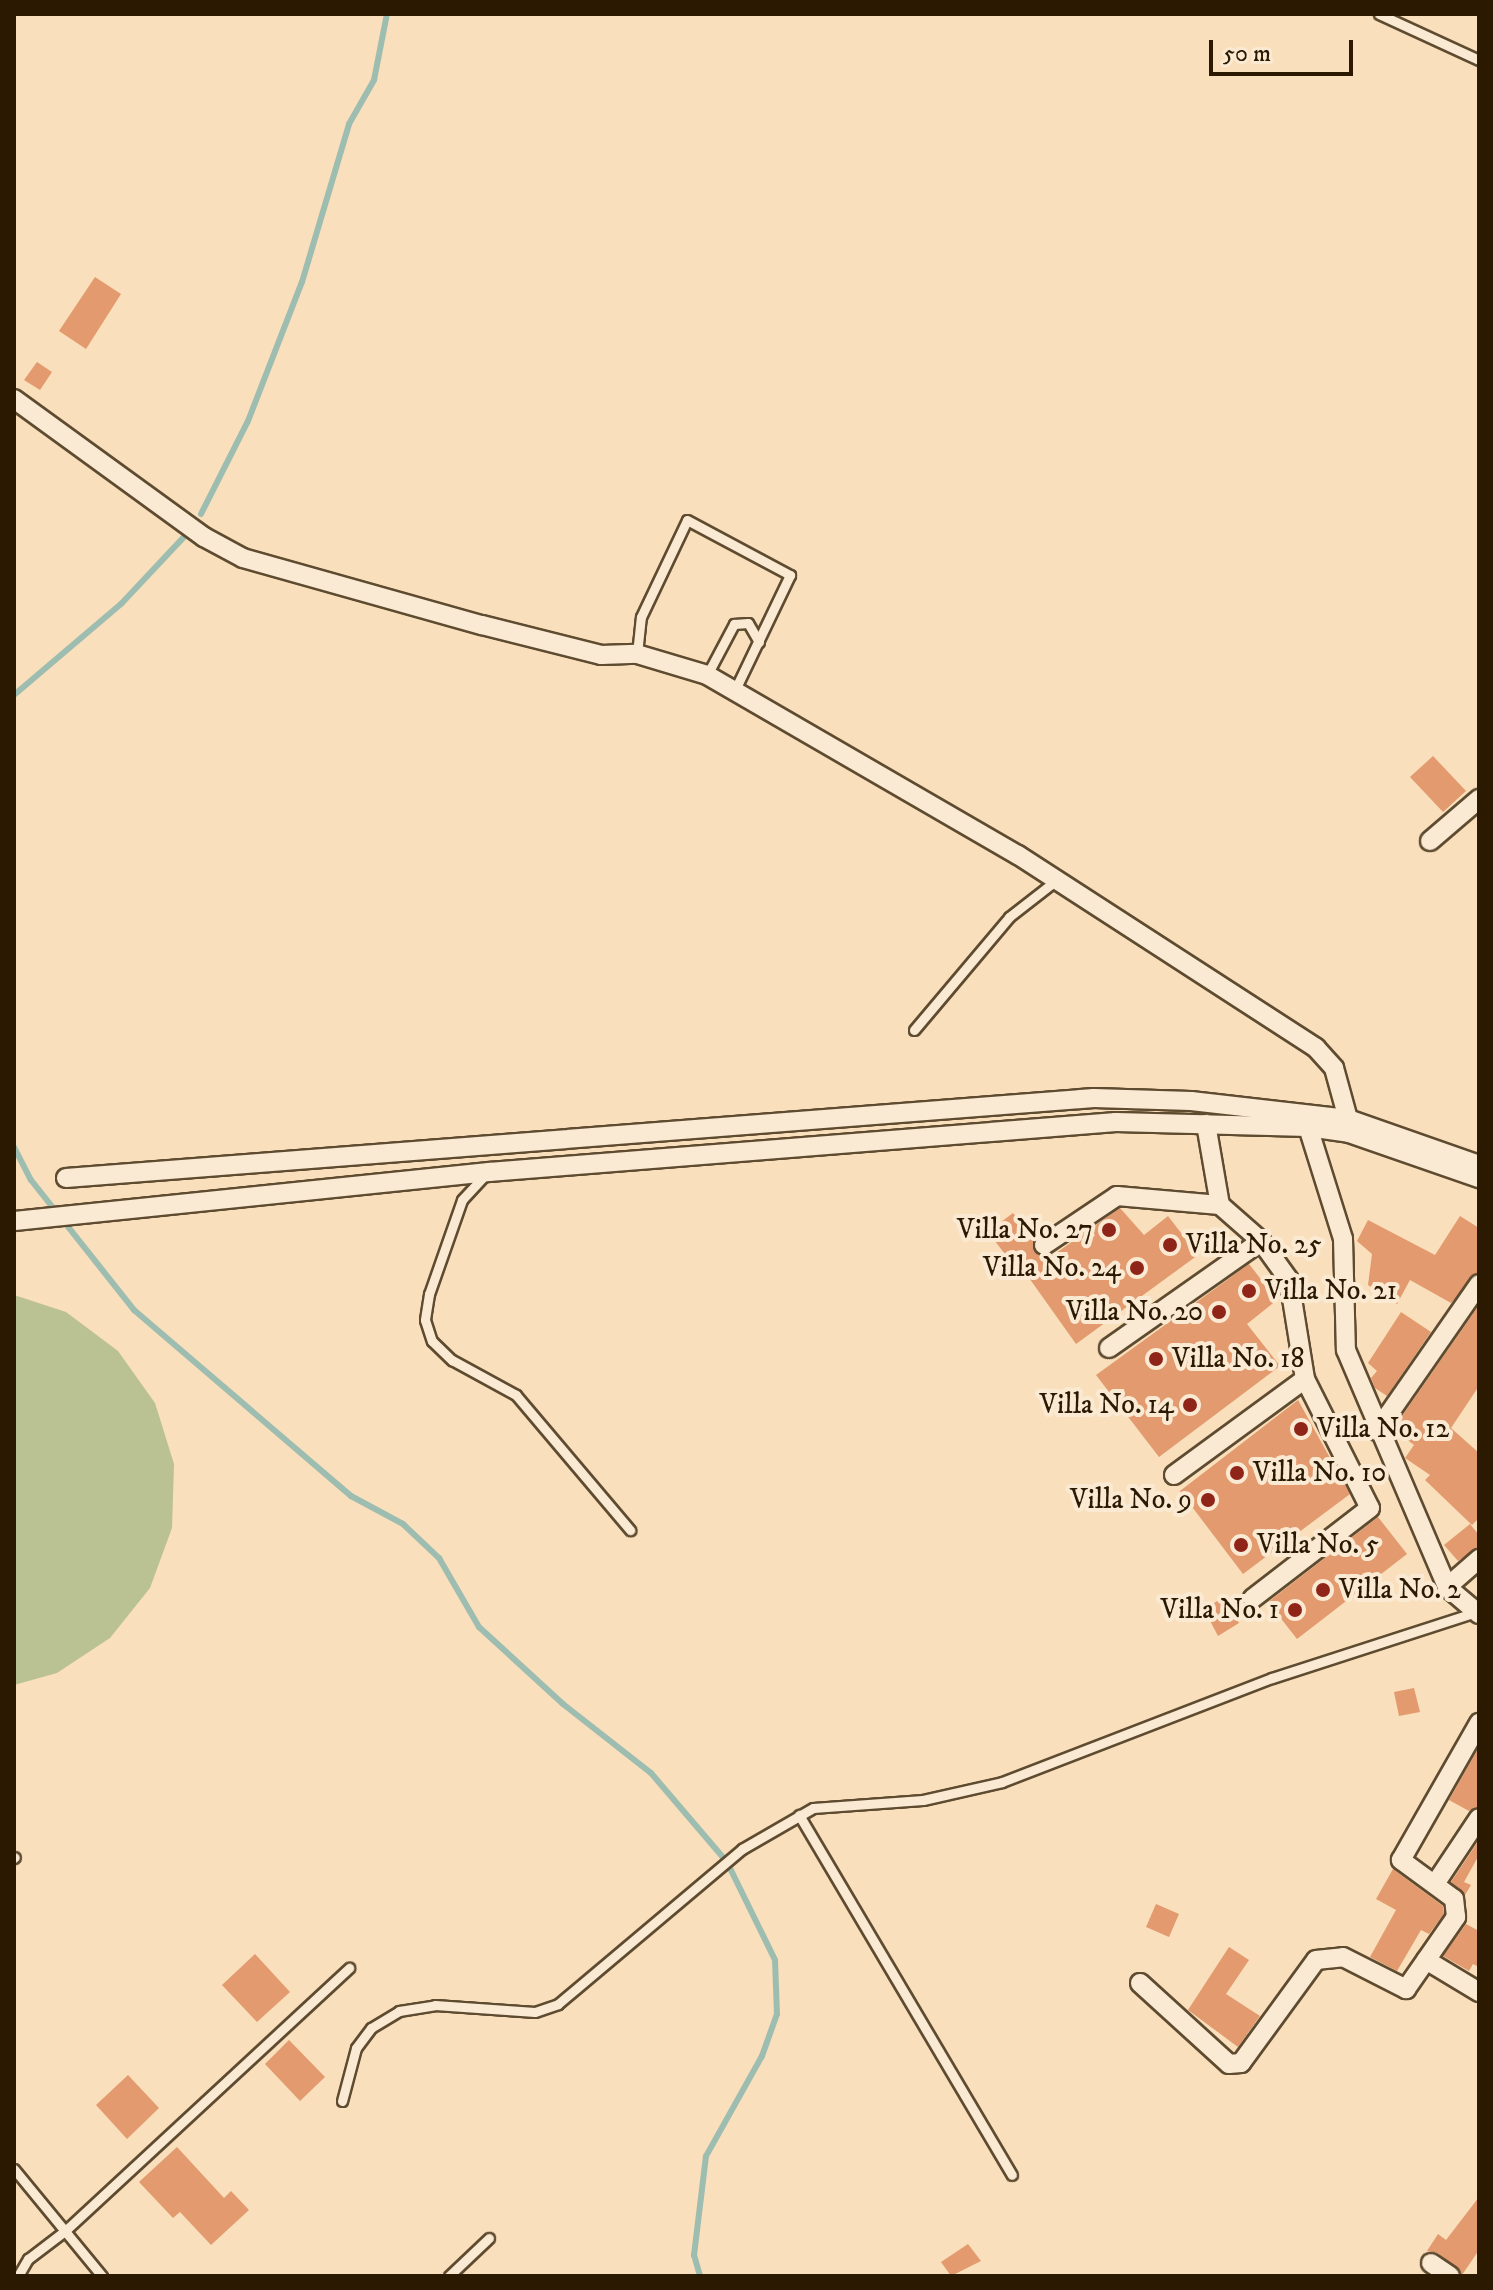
<!DOCTYPE html>
<html>
<head>
<meta charset="utf-8">
<style>
	body { margin:0 }
	#map { position:relative; width:1493px; height:2290px; overflow:hidden; background:#f9dfbb; font-family:"IM FELL DW Pica",serif }
	div>[style] { position:absolute }
	.green>* { inset:0; background:#bac293 }
	.stream>* { height:6px; margin:-3px; padding:0 3px; transform-origin:3px; border-radius:3px; background:#9ebdb1 }
	.building>* { inset:0; background:#e29a6e }
	.roads { filter:drop-shadow(2px 0 #5e4b30) drop-shadow(-2px 0 #5e4b30) drop-shadow(0 2px #5e4b30) drop-shadow(0 -2px #5e4b30) }
	.service>* { height:9px; margin:-4.5px; padding:0 4.5px; transform-origin:4.5px; border-radius:4.5px; background:#fbead3 }
	.minor>* { height:18px; margin:-9px; padding:0 9px; transform-origin:9px; border-radius:9px; background:#fbead3 }
	.dots>* { width:22px; height:22px; translate:-50% -50%; box-sizing:border-box; border:4px solid #fbead3; border-radius:50% }
	span { translate:-50% -50%; white-space:nowrap; text-align:center; line-height:1.15; -webkit-text-stroke:8px #fbead3; paint-order:stroke }
	.poi-label { font-size:28px; color:#2b1a01 }
	.right { translate:-100% -50%; text-align:right }
	.left { translate:0 -50%; text-align:left }
	.frame { position:absolute; inset:0; border:16px solid #2b1a01; pointer-events:none }
	.scale { position:absolute; left:1209px; top:40px; width:144px; height:36px; box-sizing:border-box; border:4px solid #2b1a01; border-top:0; padding-left:10px; font-size:24px; line-height:28px; white-space:nowrap; color:#2b1a01; -webkit-text-stroke:6px #fbead3; paint-order:stroke }
</style>
</head>
<body>
<div id="map">
	<div class="green">
		<div style="clip-path:polygon(14px 1295px,66px 1312px,118px 1351px,155px 1403px,174px 1464px,172px 1528px,150px 1588px,110px 1638px,57px 1673px,14px 1685px)"></div>
	</div>
	<div class="stream">
		<div style="left:201px;top:514px;width:104px;rotate:-63.2deg"></div>
		<div style="left:248px;top:421px;width:149px;rotate:-68.8deg"></div>
		<div style="left:302px;top:282px;width:165px;rotate:-73.4deg"></div>
		<div style="left:349px;top:124px;width:51px;rotate:-60.4deg"></div>
		<div style="left:374px;top:80px;width:67px;rotate:-78.9deg"></div>
		<div style="left:14px;top:695px;width:140px;rotate:-40.4deg"></div>
		<div style="left:121px;top:604px;width:91px;rotate:-46.8deg"></div>
		<div style="left:14px;top:1147px;width:37px;rotate:63deg"></div>
		<div style="left:31px;top:1180px;width:166px;rotate:51.6deg"></div>
		<div style="left:134px;top:1310px;width:286px;rotate:40.6deg"></div>
		<div style="left:351px;top:1496px;width:59px;rotate:28.3deg"></div>
		<div style="left:403px;top:1524px;width:50px;rotate:43.4deg"></div>
		<div style="left:439px;top:1558px;width:80px;rotate:59.9deg"></div>
		<div style="left:479px;top:1627px;width:114px;rotate:42.5deg"></div>
		<div style="left:563px;top:1704px;width:112px;rotate:38.1deg"></div>
		<div style="left:651px;top:1773px;width:117px;rotate:49.5deg"></div>
		<div style="left:727px;top:1862px;width:109px;rotate:63.9deg"></div>
		<div style="left:775px;top:1960px;width:54px;rotate:87.9deg"></div>
		<div style="left:777px;top:2014px;width:45px;rotate:109.7deg"></div>
		<div style="left:762px;top:2056px;width:115px;rotate:119.2deg"></div>
		<div style="left:706px;top:2156px;width:100px;rotate:96.9deg"></div>
		<div style="left:694px;top:2255px;width:22px;rotate:74deg"></div>
	</div>
	<div class="building">
		<div style="clip-path:polygon(95px 277px,121px 294px,86px 349px,59px 331px)"></div>
		<div style="clip-path:polygon(37px 362px,52px 372px,40px 390px,24px 380px)"></div>
		<div style="clip-path:polygon(1433px 756px,1466px 791px,1443px 812px,1410px 777px)"></div>
		<div style="clip-path:polygon(1120px 1208px,1144px 1235px,1168px 1216px,1198px 1255px,1076px 1344px,1022px 1268px,1018px 1271px,988px 1232px,1013px 1213px,1034px 1239px,1035px 1252px,1049px 1258px)"></div>
		<div style="clip-path:polygon(1460px 1216px,1479px 1228px,1479px 1272px,1451px 1303px,1410px 1280px,1397px 1304px,1368px 1285px,1372px 1254px,1357px 1241px,1368px 1220px,1435px 1255px)"></div>
		<div style="clip-path:polygon(1249px 1264px,1277px 1300px,1247px 1324px,1280px 1366px,1159px 1457px,1096px 1375px)"></div>
		<div style="clip-path:polygon(1479px 1305px,1479px 1386px,1451px 1428px,1479px 1453px,1479px 1518px,1472px 1525px,1425px 1480px,1430px 1475px,1405px 1458px,1414px 1445px,1393px 1429px)"></div>
		<div style="clip-path:polygon(1401px 1312px,1431px 1332px,1387px 1396px,1375px 1388px,1371px 1378px,1377px 1371px,1368px 1363px)"></div>
		<div style="clip-path:polygon(1298px 1400px,1350px 1494px,1243px 1574px,1180px 1491px)"></div>
		<div style="clip-path:polygon(1378px 1517px,1407px 1554px,1297px 1639px,1268px 1602px)"></div>
		<div style="clip-path:polygon(1470px 1524px,1479px 1535px,1479px 1547px,1458px 1561px,1444px 1545px)"></div>
		<div style="clip-path:polygon(1224px 1597px,1239px 1623px,1218px 1636px,1204px 1609px)"></div>
		<div style="clip-path:polygon(1414px 1688px,1420px 1712px,1399px 1716px,1394px 1692px)"></div>
		<div style="clip-path:polygon(1479px 1747px,1479px 1806px,1469px 1811px,1449px 1800px)"></div>
		<div style="clip-path:polygon(1479px 1840px,1479px 1855px,1464px 1882px,1471px 1885px,1465px 1895px,1451px 1882px)"></div>
		<div style="clip-path:polygon(1393px 1869px,1443px 1906px,1444px 1914px,1429px 1934px,1421px 1930px,1397px 1971px,1370px 1957px,1396px 1910px,1376px 1899px)"></div>
		<div style="clip-path:polygon(1156px 1904px,1179px 1914px,1169px 1937px,1146px 1927px)"></div>
		<div style="clip-path:polygon(1466px 1924px,1479px 1931px,1479px 1967px,1473px 1964px,1469px 1971px,1443px 1956px)"></div>
		<div style="clip-path:polygon(1229px 1947px,1249px 1960px,1226px 1994px,1260px 2016px,1238px 2047px,1188px 2010px)"></div>
		<div style="clip-path:polygon(255px 1954px,290px 1992px,257px 2022px,222px 1985px)"></div>
		<div style="clip-path:polygon(289px 2040px,325px 2077px,300px 2101px,265px 2064px)"></div>
		<div style="clip-path:polygon(128px 2075px,159px 2108px,127px 2139px,96px 2105px)"></div>
		<div style="clip-path:polygon(177px 2147px,224px 2198px,231px 2191px,249px 2210px,211px 2245px,180px 2212px,173px 2218px,139px 2182px)"></div>
		<div style="clip-path:polygon(1479px 2197px,1479px 2250px,1462px 2275px,1438px 2253px,1427px 2251px,1438px 2234px,1446px 2240px)"></div>
		<div style="clip-path:polygon(968px 2244px,981px 2261px,951px 2276px,941px 2262px)"></div>
	</div>
	<div class="roads">
		<div class="service">
			<div style="left:1379px;top:14px;width:110px;rotate:24.7deg"></div>
			<div style="left:637px;top:654px;width:37px;rotate:-84deg"></div>
			<div style="left:641px;top:617px;width:107px;rotate:-64.6deg"></div>
			<div style="left:687px;top:520px;width:117px;rotate:28.1deg"></div>
			<div style="left:790px;top:575px;width:127px;rotate:115.6deg"></div>
			<div style="left:707px;top:675px;width:58px;rotate:-62.1deg"></div>
			<div style="left:734px;top:624px;width:14px;rotate:-4deg"></div>
			<div style="left:748px;top:623px;width:22px;rotate:60deg"></div>
			<div style="left:914px;top:1030px;width:148px;rotate:-49.9deg"></div>
			<div style="left:1009px;top:917px;width:57px;rotate:-37.9deg"></div>
			<div style="left:486px;top:1174px;width:35px;rotate:133deg"></div>
			<div style="left:462px;top:1200px;width:100px;rotate:109.3deg"></div>
			<div style="left:429px;top:1294px;width:26px;rotate:99deg"></div>
			<div style="left:425px;top:1320px;width:22px;rotate:72deg"></div>
			<div style="left:432px;top:1341px;width:28px;rotate:44deg"></div>
			<div style="left:452px;top:1360px;width:73px;rotate:28.7deg"></div>
			<div style="left:516px;top:1395px;width:177px;rotate:49.8deg"></div>
			<div style="left:799px;top:1815px;width:418px;rotate:59.4deg"></div>
			<div style="left:14px;top:1858px;width:1px;rotate:-45deg"></div>
			<div style="left:342px;top:2101px;width:55px;rotate:-75.2deg"></div>
			<div style="left:356px;top:2048px;width:25px;rotate:-53deg"></div>
			<div style="left:371px;top:2028px;width:33px;rotate:-31deg"></div>
			<div style="left:399px;top:2011px;width:36px;rotate:-9deg"></div>
			<div style="left:435px;top:2005px;width:100px;rotate:4deg"></div>
			<div style="left:535px;top:2012px;width:24px;rotate:-19deg"></div>
			<div style="left:558px;top:2004px;width:241px;rotate:-40.1deg"></div>
			<div style="left:742px;top:1849px;width:82px;rotate:-30deg"></div>
			<div style="left:813px;top:1808px;width:110px;rotate:-4.2deg"></div>
			<div style="left:923px;top:1800px;width:81px;rotate:-12.8deg"></div>
			<div style="left:1002px;top:1782px;width:289px;rotate:-21.1deg"></div>
			<div style="left:1272px;top:1678px;width:214px;rotate:-17.9deg"></div>
			<div style="left:14px;top:2169px;width:139px;rotate:50.6deg"></div>
			<div style="left:18px;top:2276px;width:20px;rotate:-60deg"></div>
			<div style="left:28px;top:2259px;width:48px;rotate:-37.3deg"></div>
			<div style="left:66px;top:2230px;width:386px;rotate:-42.8deg"></div>
			<div style="left:449px;top:2276px;width:55px;rotate:-43.5deg"></div>
		</div>
		<div class="minor">
			<div style="left:14px;top:399px;width:235px;rotate:36deg"></div>
			<div style="left:204px;top:537px;width:44px;rotate:28.3deg"></div>
			<div style="left:243px;top:558px;width:248px;rotate:15.7deg"></div>
			<div style="left:482px;top:625px;width:123px;rotate:14.1deg"></div>
			<div style="left:601px;top:655px;width:36px;rotate:-2deg"></div>
			<div style="left:637px;top:654px;width:73px;rotate:16.7deg"></div>
			<div style="left:707px;top:675px;width:359px;rotate:30.1deg"></div>
			<div style="left:1018px;top:855px;width:355px;rotate:32.9deg"></div>
			<div style="left:1316px;top:1048px;width:27px;rotate:48deg"></div>
			<div style="left:1334px;top:1068px;width:53px;rotate:74.6deg"></div>
			<div style="left:1348px;top:1119px;width:139px;rotate:19.3deg"></div>
			<div style="left:1430px;top:841px;width:65px;rotate:-40.6deg"></div>
			<div style="left:1206px;top:1124px;width:82px;rotate:80.2deg"></div>
			<div style="left:1308px;top:1127px;width:117px;rotate:72.6deg"></div>
			<div style="left:1343px;top:1239px;width:111px;rotate:88.5deg"></div>
			<div style="left:1346px;top:1350px;width:258px;rotate:66.9deg"></div>
			<div style="left:1447px;top:1587px;width:42px;rotate:40.2deg"></div>
			<div style="left:66px;top:1178px;width:1031px;rotate:-4.45deg"></div>
			<div style="left:1094px;top:1098px;width:97px;rotate:1.8deg"></div>
			<div style="left:1191px;top:1101px;width:158px;rotate:6.5deg"></div>
			<div style="left:14px;top:1221px;width:478px;rotate:-5.9deg"></div>
			<div style="left:489px;top:1172px;width:629px;rotate:-4.56deg"></div>
			<div style="left:1116px;top:1122px;width:192px;rotate:1.5deg"></div>
			<div style="left:1308px;top:1127px;width:41px;rotate:8.3deg"></div>
			<div style="left:1349px;top:1133px;width:138px;rotate:19.1deg"></div>
			<div style="left:1044px;top:1245px;width:88px;rotate:-33.9deg"></div>
			<div style="left:1117px;top:1196px;width:103px;rotate:5deg"></div>
			<div style="left:1220px;top:1205px;width:55px;rotate:41.3deg"></div>
			<div style="left:1261px;top:1241px;width:48px;rotate:54.3deg"></div>
			<div style="left:1289px;top:1280px;width:100px;rotate:80.8deg"></div>
			<div style="left:1305px;top:1379px;width:144px;rotate:63.3deg"></div>
			<div style="left:1370px;top:1508px;width:148px;rotate:142.4deg"></div>
			<div style="left:1109px;top:1348px;width:186px;rotate:-35.1deg"></div>
			<div style="left:1377px;top:1431px;width:179px;rotate:-55.2deg"></div>
			<div style="left:1174px;top:1475px;width:162px;rotate:-36.2deg"></div>
			<div style="left:1447px;top:1587px;width:43px;rotate:-41.2deg"></div>
			<div style="left:1435px;top:1884px;width:79px;rotate:-56.3deg"></div>
			<div style="left:1426px;top:1960px;width:62px;rotate:31.1deg"></div>
			<div style="left:1140px;top:1983px;width:120px;rotate:42.3deg"></div>
			<div style="left:1229px;top:2064px;width:12px;rotate:-5deg"></div>
			<div style="left:1241px;top:2063px;width:127px;rotate:-53.9deg"></div>
			<div style="left:1316px;top:1960px;width:27px;rotate:-6deg"></div>
			<div style="left:1343px;top:1957px;width:71px;rotate:26.9deg"></div>
			<div style="left:1406px;top:1989px;width:88px;rotate:-55.2deg"></div>
			<div style="left:1456px;top:1917px;width:18px;rotate:-96deg"></div>
			<div style="left:1454px;top:1899px;width:66px;rotate:-143.7deg"></div>
			<div style="left:1401px;top:1860px;width:158px;rotate:-60.3deg"></div>
			<div style="left:1431px;top:2263px;width:23px;rotate:34deg"></div>
		</div>
	</div>
	<div class="dots">
		<div style="left:1109px;top:1230px;background:#8f2418"></div>
		<div style="left:1170px;top:1245px;background:#8f2418"></div>
		<div style="left:1137px;top:1268px;background:#8f2418"></div>
		<div style="left:1249px;top:1291px;background:#8f2418"></div>
		<div style="left:1219px;top:1312px;background:#8f2418"></div>
		<div style="left:1156px;top:1359px;background:#8f2418"></div>
		<div style="left:1190px;top:1405px;background:#8f2418"></div>
		<div style="left:1301px;top:1429px;background:#8f2418"></div>
		<div style="left:1237px;top:1473px;background:#8f2418"></div>
		<div style="left:1208px;top:1500px;background:#8f2418"></div>
		<div style="left:1241px;top:1545px;background:#8f2418"></div>
		<div style="left:1323px;top:1590px;background:#8f2418"></div>
		<div style="left:1295px;top:1610px;background:#8f2418"></div>
	</div>
	<div class="poi-label">
		<span class="right" style="left:1093px;top:1230px">Villa No. 27</span>
		<span class="left" style="left:1186px;top:1245px">Villa No. 25</span>
		<span class="right" style="left:1121px;top:1268px">Villa No. 24</span>
		<span class="left" style="left:1265px;top:1291px">Villa No. 21</span>
		<span class="right" style="left:1203px;top:1312px">Villa No. 20</span>
		<span class="left" style="left:1172px;top:1359px">Villa No. 18</span>
		<span class="right" style="left:1174px;top:1405px">Villa No. 14</span>
		<span class="left" style="left:1317px;top:1429px">Villa No. 12</span>
		<span class="left" style="left:1253px;top:1473px">Villa No. 10</span>
		<span class="right" style="left:1192px;top:1500px">Villa No. 9</span>
		<span class="left" style="left:1257px;top:1545px">Villa No. 5</span>
		<span class="left" style="left:1339px;top:1590px">Villa No. 2</span>
		<span class="right" style="left:1279px;top:1610px">Villa No. 1</span>
	</div>
	<div class="frame"></div>
	<div class="scale">50 m</div>
</div>
</body>
</html>
